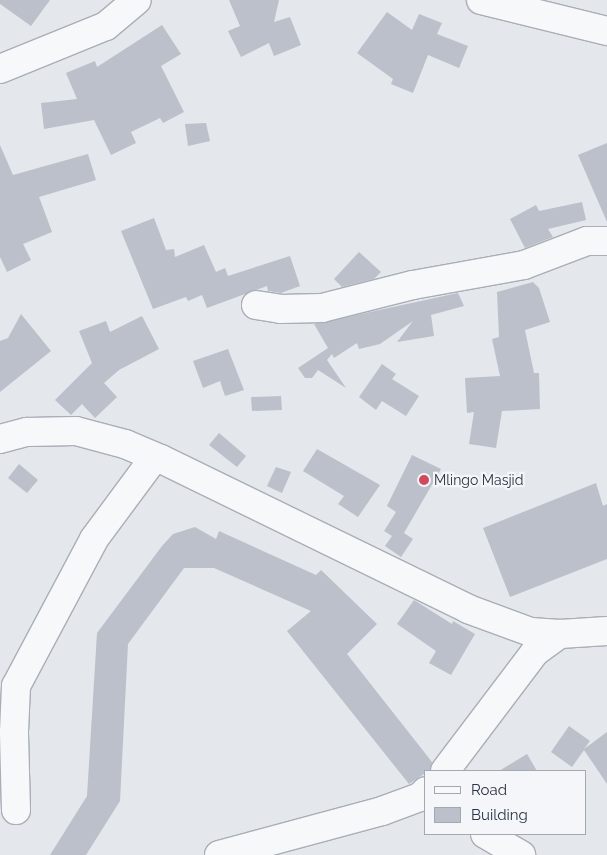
<!DOCTYPE html>
<html>
<head>
<meta charset="utf-8">
<style>
	body { margin:0 }
	#map { position:relative; width:607px; height:855px; overflow:hidden; background:#e4e7ec; font-family:Raleway,sans-serif }
	div>[style] { position:absolute }
	.building>* { inset:0; background:#bbc0ca }
	.roads { filter:drop-shadow(1px 0 #a9aeb7) drop-shadow(-1px 0 #a9aeb7) drop-shadow(0 1px #a9aeb7) drop-shadow(0 -1px #a9aeb7) }
	.minor>* { height:28px; margin:-14px; padding:0 14px; transform-origin:14px; border-radius:14px; background:#f7f8fa }
	.dots>* { width:14px; height:14px; translate:-50% -50%; box-sizing:border-box; border:2px solid #f4f6f9; border-radius:50% }
	span { translate:-50% -50%; white-space:nowrap; text-align:center; line-height:1.15; -webkit-text-stroke:4.5px #f4f6f9; paint-order:stroke }
	.poi-label { font-size:14px; color:#2b3445 }
	.left { translate:0 -50%; text-align:left }
	.legend { position:absolute; left:424px; top:770px; width:162px; height:65px; box-sizing:border-box; background:#f4f6f9; border:1px solid #a4a8b1; margin:0; padding:6px 9px; list-style:none; font-size:15px; color:#2b3445 }
	.legend li { display:flex; align-items:center; gap:10px; height:25px }
	.legend b { width:25px; border:1px solid #a4a8b1 }
</style>
</head>
<body>
<div id="map">
	<div class="building">
		<div style="clip-path:polygon(0 0,50px 0,31px 26px,0 4px)"></div>
		<div style="clip-path:polygon(229px 0,279px 0,274px 22px,290px 17px,301px 45px,274px 56px,269px 43px,241px 57px,228px 31px,240px 26px)"></div>
		<div style="clip-path:polygon(387px 12px,412px 30px,419px 14px,442px 23px,437px 34px,468px 46px,459px 68px,428px 55px,413px 93px,391px 84px,393px 79px,357px 53px)"></div>
		<div style="clip-path:polygon(162px 25px,181px 54px,161px 66px,184px 112px,163px 123px,160px 118px,131px 132px,136px 143px,111px 155px,94px 120px,44px 129px,41px 103px,77px 99px,66px 73px,95px 61px,97px 67px)"></div>
		<div style="clip-path:polygon(206px 123px,210px 141px,188px 146px,185px 124px)"></div>
		<div style="clip-path:polygon(607px 143px,607px 222px,578px 155px)"></div>
		<div style="clip-path:polygon(0 145px,13px 175px,88px 154px,96px 180px,39px 197px,52px 232px,23px 244px,31px 260px,7px 272px,0 257px)"></div>
		<div style="clip-path:polygon(582px 202px,586px 220px,548px 229px,553px 237px,525px 248px,510px 219px,536px 205px,539px 211px)"></div>
		<div style="clip-path:polygon(154px 218px,166px 250px,174px 249px,175px 257px,204px 245px,216px 272px,225px 268px,228px 276px,290px 256px,300px 286px,281px 293px,268px 291px,267px 286px,207px 308px,202px 295px,188px 301px,186px 297px,153px 309px,121px 231px)"></div>
		<div style="clip-path:polygon(359px 252px,381px 272px,374px 279px,342px 287px,334px 279px)"></div>
		<div style="clip-path:polygon(533px 282px,539px 288px,550px 322px,525px 330px,534px 373px,539px 373px,540px 409px,502px 411px,496px 448px,469px 444px,474px 412px,467px 413px,465px 378px,500px 376px,492px 339px,499px 337px,497px 292px)"></div>
		<div style="clip-path:polygon(458px 293px,464px 306px,431px 315px,434px 336px,397px 342px,413px 321px,380px 344px,359px 349px,357px 343px,334px 358px,332px 354px,327px 360px,346px 388px,318px 370px,312px 378px,305px 378px,298px 368px,328px 348px,314px 324px)"></div>
		<div style="clip-path:polygon(21px 314px,51px 351px,0 392px,0 341px,8px 338px)"></div>
		<div style="clip-path:polygon(142px 316px,159px 349px,119px 370px,104px 383px,117px 397px,95px 418px,82px 404px,71px 415px,55px 400px,92px 363px,79px 331px,106px 321px,110px 332px)"></div>
		<div style="clip-path:polygon(228px 349px,244px 390px,225px 396px,220px 381px,203px 388px,193px 361px)"></div>
		<div style="clip-path:polygon(382px 364px,396px 374px,392px 379px,419px 396px,406px 416px,382px 401px,376px 410px,359px 397px)"></div>
		<div style="clip-path:polygon(281px 396px,282px 410px,252px 411px,251px 397px)"></div>
		<div style="clip-path:polygon(219px 433px,246px 456px,237px 467px,209px 445px)"></div>
		<div style="clip-path:polygon(317px 449px,380px 485px,358px 517px,338px 504px,344px 496px,303px 471px)"></div>
		<div style="clip-path:polygon(412px 455px,441px 469px,404px 533px,413px 539px,401px 557px,385px 546px,392px 536px,384px 531px,396px 512px,387px 506px)"></div>
		<div style="clip-path:polygon(19px 464px,38px 480px,27px 493px,8px 478px)"></div>
		<div style="clip-path:polygon(276px 467px,291px 472px,282px 493px,267px 486px)"></div>
		<div style="clip-path:polygon(596px 483px,603px 506px,607px 504px,607px 559px,510px 597px,483px 528px)"></div>
		<div style="clip-path:polygon(195px 527px,216px 539px,219px 531px,316px 575px,321px 570px,377px 624px,347px 654px,432px 762px,430px 770px,409px 784px,287px 631px,311px 611px,214px 568px,184px 568px,128px 644px,120px 801px,86px 855px,50px 855px,87px 796px,97px 633px,162px 546px,173px 534px)"></div>
		<div style="clip-path:polygon(414px 600px,452px 624px,453px 621px,475px 634px,451px 675px,429px 663px,436px 651px,397px 624px)"></div>
		<div style="clip-path:polygon(569px 726px,590px 741px,584px 749px,607px 732px,607px 784px,584px 750px,572px 767px,551px 752px)"></div>
		<div style="clip-path:polygon(527px 754px,537px 771px,499px 771px)"></div>
	</div>
	<div class="roads">
		<div class="minor">
			<div style="left:481px;top:0;width:130px;rotate:13.8deg"></div>
			<div style="left:0;top:69px;width:114px;rotate:-22.1deg"></div>
			<div style="left:106px;top:26px;width:40px;rotate:-40deg"></div>
			<div style="left:256px;top:305px;width:25px;rotate:9deg"></div>
			<div style="left:281px;top:309px;width:41px;rotate:-1.4deg"></div>
			<div style="left:322px;top:308px;width:94px;rotate:-14.2deg"></div>
			<div style="left:413px;top:285px;width:113px;rotate:-10.2deg"></div>
			<div style="left:524px;top:265px;width:67px;rotate:-20.9deg"></div>
			<div style="left:587px;top:241px;width:20px"></div>
			<div style="left:0;top:439px;width:28px;rotate:-15deg"></div>
			<div style="left:27px;top:432px;width:49px;rotate:-1.2deg"></div>
			<div style="left:76px;top:431px;width:51px;rotate:14.9deg"></div>
			<div style="left:125px;top:444px;width:39px;rotate:23deg"></div>
			<div style="left:445px;top:771px;width:149px;rotate:-52.9deg"></div>
			<div style="left:535px;top:652px;width:31px;rotate:-36deg"></div>
			<div style="left:560px;top:634px;width:47px;rotate:-3.7deg"></div>
			<div style="left:16px;top:810px;width:78px;rotate:-91.5deg"></div>
			<div style="left:14px;top:732px;width:46px;rotate:-87.5deg"></div>
			<div style="left:16px;top:686px;width:166px;rotate:-62deg"></div>
			<div style="left:94px;top:539px;width:96px;rotate:-53.5deg"></div>
			<div style="left:151px;top:462px;width:10px;rotate:-17deg"></div>
			<div style="left:161px;top:459px;width:342px;rotate:26deg"></div>
			<div style="left:468px;top:609px;width:67px;rotate:20.1deg"></div>
			<div style="left:531px;top:632px;width:29px;rotate:4deg"></div>
			<div style="left:485px;top:834px;width:42px;rotate:30.3deg"></div>
			<div style="left:219px;top:855px;width:169px;rotate:-15.1deg"></div>
			<div style="left:382px;top:811px;width:40px;rotate:-20.2deg"></div>
			<div style="left:420px;top:797px;width:8px;rotate:-45deg"></div>
		</div>
	</div>
	<div class="dots">
		<div style="left:424px;top:480px;background:#d1495b"></div>
	</div>
	<div class="poi-label">
		<span class="left" style="left:434px;top:480px">Mlingo Masjid</span>
	</div>
	<ul class="legend">
	<li><b style="height:6px;background:#f7f8fa"></b>Road</li>
	<li><b style="height:14px;background:#bbc0ca"></b>Building</li>
	</ul>
</div>
</body>
</html>
